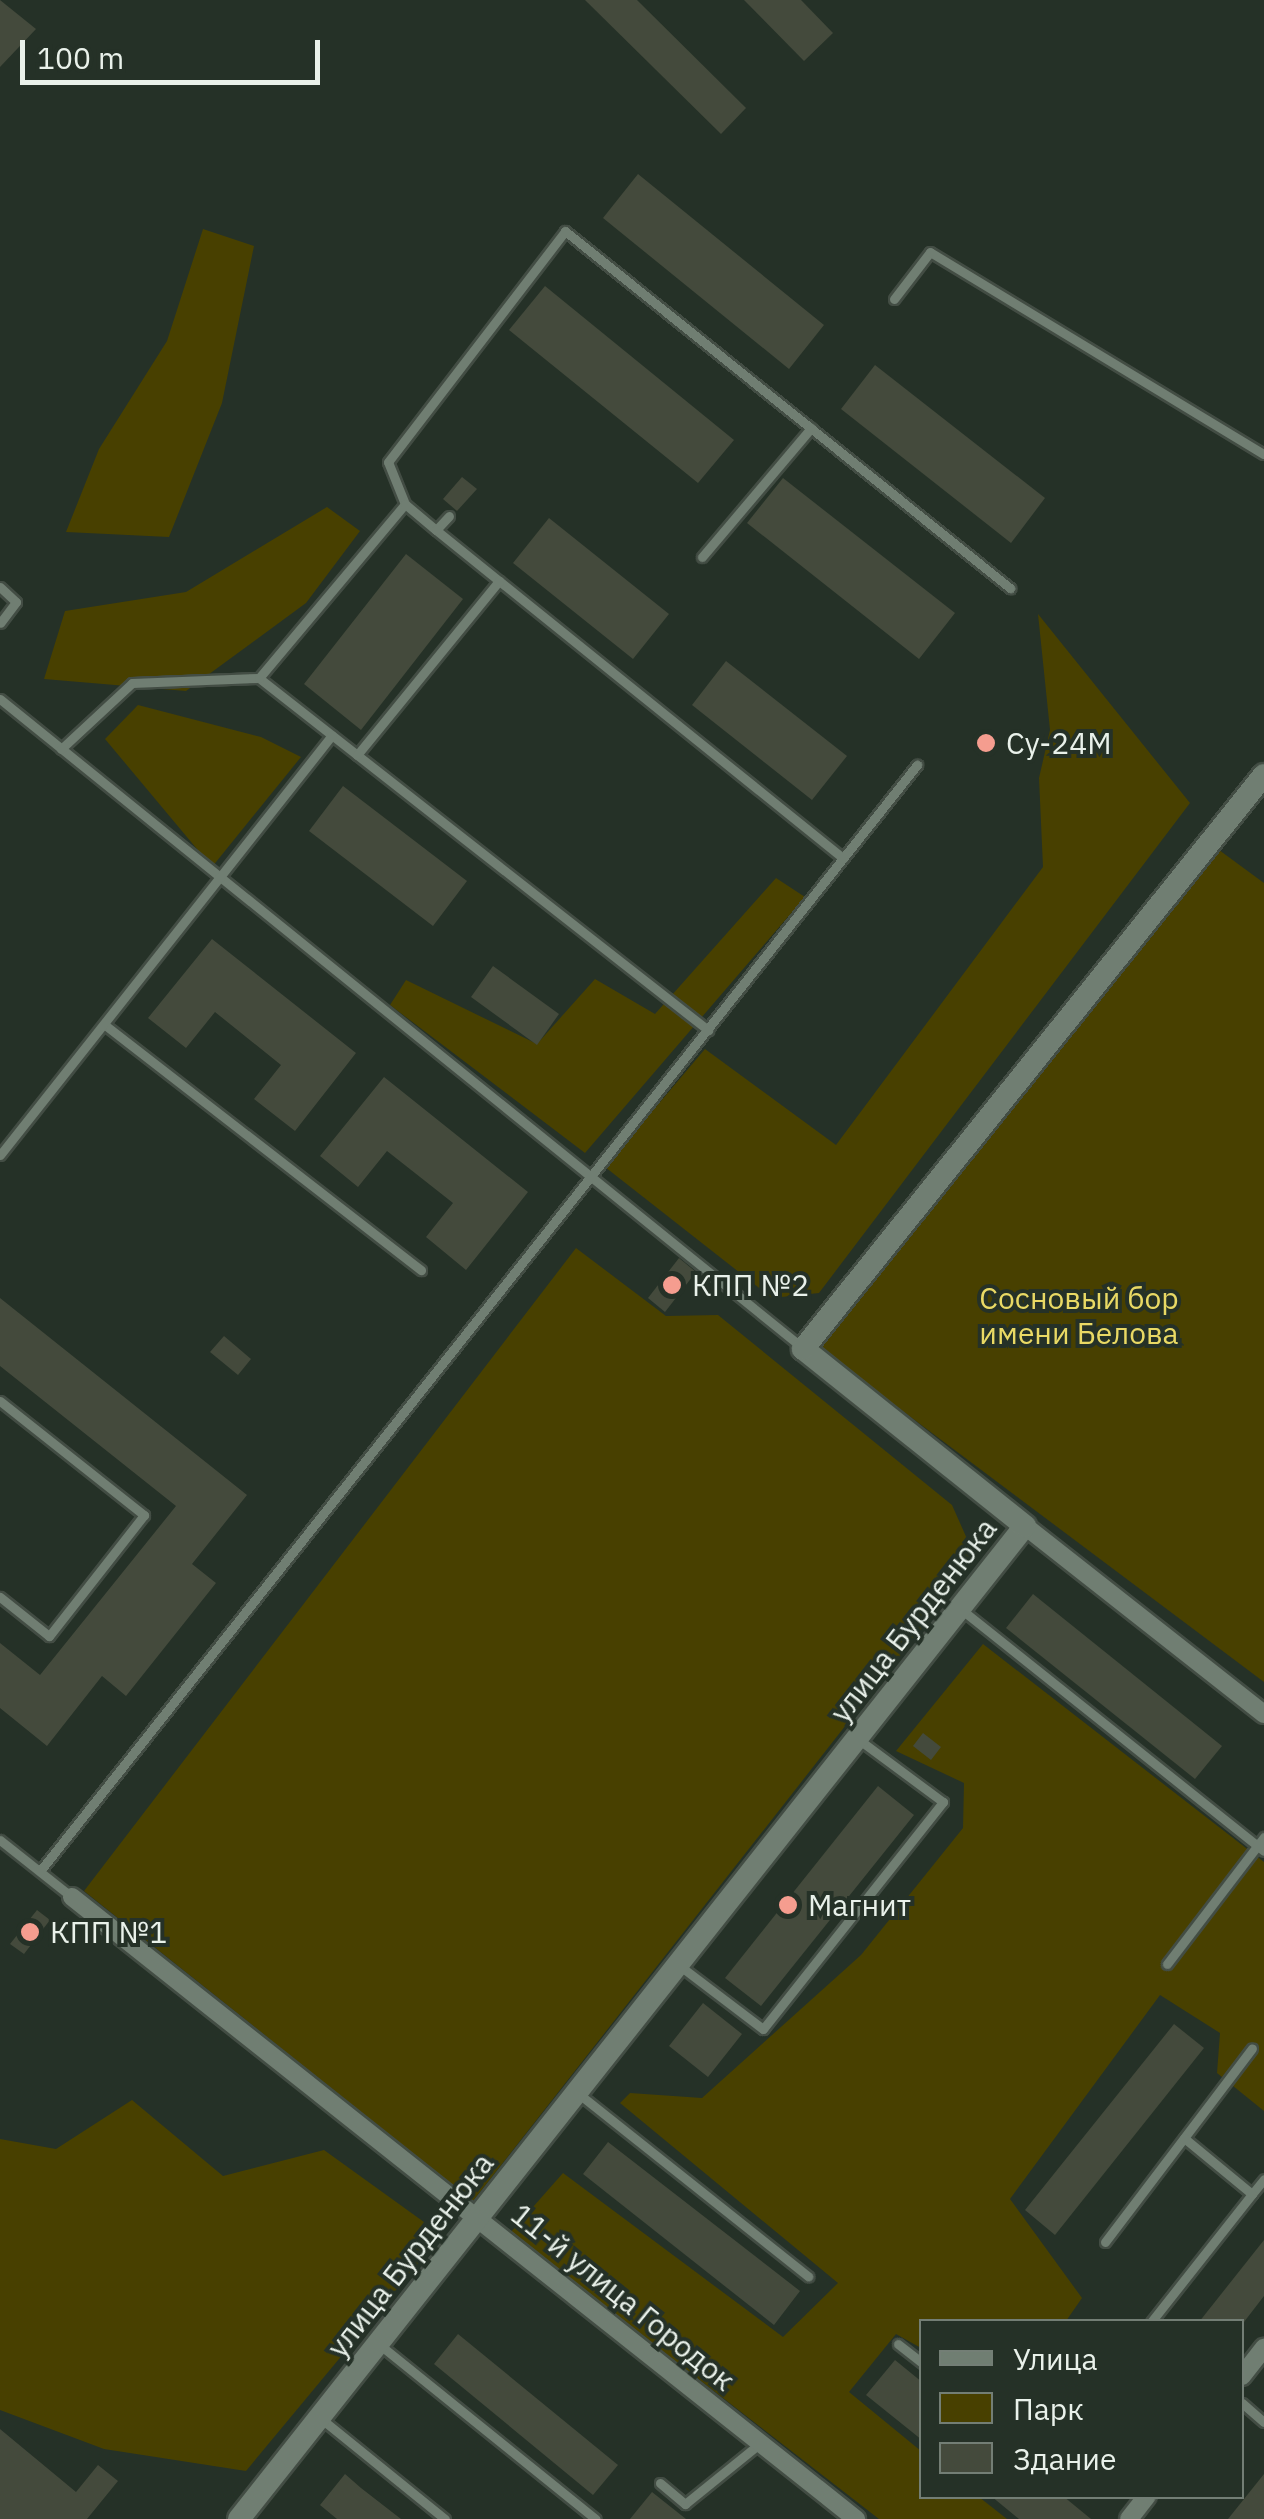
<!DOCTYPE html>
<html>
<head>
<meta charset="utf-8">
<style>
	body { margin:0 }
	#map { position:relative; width:1264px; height:2519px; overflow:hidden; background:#253127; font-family:"IBM Plex Sans",sans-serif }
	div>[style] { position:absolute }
	.green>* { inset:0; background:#484000 }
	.building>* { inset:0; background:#444a3c }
	.roads { filter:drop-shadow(2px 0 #434d44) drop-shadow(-2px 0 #434d44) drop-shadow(0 2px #434d44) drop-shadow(0 -2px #434d44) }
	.service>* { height:9px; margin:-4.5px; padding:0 4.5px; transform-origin:4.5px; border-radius:4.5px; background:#707e72 }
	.minor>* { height:18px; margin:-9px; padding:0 9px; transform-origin:9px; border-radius:9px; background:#707e72 }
	.tertiary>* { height:22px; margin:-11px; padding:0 11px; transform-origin:11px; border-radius:11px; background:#707e72 }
	.dots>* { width:28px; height:28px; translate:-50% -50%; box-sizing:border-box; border:5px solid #253127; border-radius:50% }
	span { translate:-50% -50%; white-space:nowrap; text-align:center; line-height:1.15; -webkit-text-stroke:8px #253127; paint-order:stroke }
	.poi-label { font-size:30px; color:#e9f1ea }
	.left { translate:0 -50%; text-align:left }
	.park-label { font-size:30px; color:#e9d964 }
	.street-label { font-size:30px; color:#e9f1ea }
	.legend { position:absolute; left:919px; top:2319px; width:325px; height:180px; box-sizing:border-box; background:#253127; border:2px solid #737e75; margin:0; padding:12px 18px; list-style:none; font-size:30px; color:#e9f1ea }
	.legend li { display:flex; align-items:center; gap:20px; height:50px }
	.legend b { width:50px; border:2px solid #737e75 }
	.scale { position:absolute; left:20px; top:40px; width:300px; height:45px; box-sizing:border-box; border:5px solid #e9f1ea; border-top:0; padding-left:12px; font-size:30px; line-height:35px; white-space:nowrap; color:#e9f1ea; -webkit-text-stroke:8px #253127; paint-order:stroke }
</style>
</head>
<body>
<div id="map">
	<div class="green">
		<div style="clip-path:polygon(203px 229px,254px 246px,222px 403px,169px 537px,66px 532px,99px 449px,167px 341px)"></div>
		<div style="clip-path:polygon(327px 507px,360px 531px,306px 603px,186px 691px,44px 679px,65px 611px,186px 592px)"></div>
		<div style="clip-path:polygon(1038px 614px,1190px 803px,819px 1293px,772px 1298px,605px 1167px,705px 1049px,836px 1145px,1043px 867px,1039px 778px,1050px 730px)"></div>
		<div style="clip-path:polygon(138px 705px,261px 737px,301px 757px,212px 867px,105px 739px)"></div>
		<div style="clip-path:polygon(1215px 847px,1264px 883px,1264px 1682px,820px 1349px)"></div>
		<div style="clip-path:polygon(776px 878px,805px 897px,585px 1153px,390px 1005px,406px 980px,537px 1044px,595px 979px,655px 1014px)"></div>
		<div style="clip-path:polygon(576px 1248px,666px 1316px,718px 1315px,952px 1505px,976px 1559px,473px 2201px,84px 1891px)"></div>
		<div style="clip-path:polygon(983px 1644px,1264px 1862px,1264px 2111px,1217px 2073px,1220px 2033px,1160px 1995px,1010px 2199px,1082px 2298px,1066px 2321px,922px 2322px,921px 2348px,896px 2334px,849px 2392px,921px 2451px,922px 2496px,979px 2497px,1007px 2519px,879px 2519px,510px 2233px,563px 2173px,783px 2337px,838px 2283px,620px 2103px,630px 2093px,702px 2098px,861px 1955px,963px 1828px,964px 1783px,896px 1751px)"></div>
		<div style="clip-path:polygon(132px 2100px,223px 2176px,324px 2150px,442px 2235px,246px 2471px,104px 2449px,0 2410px,0 2139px,56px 2149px)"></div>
	</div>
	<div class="building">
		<div style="clip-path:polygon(0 0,36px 29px,0 67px)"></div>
		<div style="clip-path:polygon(585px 0,637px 0,746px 108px,721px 134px)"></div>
		<div style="clip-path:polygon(744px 0,801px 0,833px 33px,804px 61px)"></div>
		<div style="clip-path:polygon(638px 174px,824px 325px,789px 369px,603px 218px)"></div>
		<div style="clip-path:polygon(545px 286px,734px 440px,698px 483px,509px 330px)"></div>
		<div style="clip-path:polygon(875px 365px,1045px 498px,1011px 543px,841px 409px)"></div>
		<div style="clip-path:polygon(462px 477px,477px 489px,457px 511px,443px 499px)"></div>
		<div style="clip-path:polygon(783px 478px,955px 613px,919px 659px,747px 523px)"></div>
		<div style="clip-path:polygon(549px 518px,669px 614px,633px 659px,513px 563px)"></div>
		<div style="clip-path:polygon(406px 554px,463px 599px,361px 730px,304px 684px)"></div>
		<div style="clip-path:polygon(726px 661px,847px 756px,812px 800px,692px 705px)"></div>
		<div style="clip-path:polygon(343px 786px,467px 881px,433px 926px,309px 831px)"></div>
		<div style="clip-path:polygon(212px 939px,356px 1053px,295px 1131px,254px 1099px,281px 1065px,215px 1012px,186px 1048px,148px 1018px)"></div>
		<div style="clip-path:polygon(493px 966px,559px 1014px,537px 1045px,471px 997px)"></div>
		<div style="clip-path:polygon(384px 1077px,528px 1192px,466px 1270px,426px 1237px,453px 1203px,387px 1151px,358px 1187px,320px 1156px)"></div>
		<div style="clip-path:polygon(679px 1258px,696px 1272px,665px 1312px,648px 1298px)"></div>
		<div style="clip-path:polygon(0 1298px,247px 1495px,192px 1564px,216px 1583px,126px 1696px,102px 1676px,47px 1746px,0 1708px,0 1643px,40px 1675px,176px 1506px,0 1366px)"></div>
		<div style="clip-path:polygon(224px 1336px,251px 1359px,238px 1375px,210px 1352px)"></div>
		<div style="clip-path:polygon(1033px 1594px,1222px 1746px,1195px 1779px,1006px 1628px)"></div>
		<div style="clip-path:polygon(923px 1733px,941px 1747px,931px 1760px,913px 1746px)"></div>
		<div style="clip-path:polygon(878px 1786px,914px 1815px,761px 2006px,725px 1978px)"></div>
		<div style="clip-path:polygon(37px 1910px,50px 1920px,24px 1954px,10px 1944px)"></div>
		<div style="clip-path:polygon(703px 2003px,742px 2034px,708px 2077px,669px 2046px)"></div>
		<div style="clip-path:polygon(1174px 2024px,1204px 2048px,1055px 2235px,1025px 2210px)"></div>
		<div style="clip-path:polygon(608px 2142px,800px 2291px,774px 2325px,583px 2174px)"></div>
		<div style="clip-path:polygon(1264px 2240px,1264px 2296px,1244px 2322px,1199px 2322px)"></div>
		<div style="clip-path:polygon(458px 2334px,618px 2465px,593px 2495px,434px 2364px)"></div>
		<div style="clip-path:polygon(895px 2360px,922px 2382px,922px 2440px,866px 2395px)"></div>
		<div style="clip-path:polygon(0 2429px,76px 2492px,98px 2465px,118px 2481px,87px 2519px,0 2519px)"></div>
		<div style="clip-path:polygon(345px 2474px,361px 2488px,401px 2519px,337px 2519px,320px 2505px)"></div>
		<div style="clip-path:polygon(1264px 2474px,1264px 2519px,1228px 2519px)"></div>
		<div style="clip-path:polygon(652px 2492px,686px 2519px,630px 2519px)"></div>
		<div style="clip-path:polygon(991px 2496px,1063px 2496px,1091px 2519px,1019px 2519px)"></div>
	</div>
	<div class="roads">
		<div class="service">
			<div style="left:894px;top:299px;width:59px;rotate:-52.5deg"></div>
			<div style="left:930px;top:252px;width:390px;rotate:31.2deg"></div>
			<div style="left:405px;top:504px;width:45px;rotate:-112deg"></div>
			<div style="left:388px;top:462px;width:291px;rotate:-52.5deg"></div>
			<div style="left:565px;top:231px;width:571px;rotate:38.74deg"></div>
			<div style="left:436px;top:530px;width:523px;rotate:38.87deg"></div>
			<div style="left:702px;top:557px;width:169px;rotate:-49.8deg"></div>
			<div style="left:0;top:587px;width:22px;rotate:43deg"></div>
			<div style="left:16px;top:602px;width:26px;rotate:127deg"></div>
			<div style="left:259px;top:678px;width:571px;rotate:38.1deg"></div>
			<div style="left:0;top:699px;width:1032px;rotate:38.95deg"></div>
			<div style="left:61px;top:749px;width:97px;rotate:-42.9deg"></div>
			<div style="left:132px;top:683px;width:127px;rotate:-2.3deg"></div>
			<div style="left:259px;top:678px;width:227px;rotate:-50deg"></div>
			<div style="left:405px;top:504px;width:40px;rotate:40deg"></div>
			<div style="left:436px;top:530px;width:19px;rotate:-47deg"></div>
			<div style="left:357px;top:755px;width:225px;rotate:-50.8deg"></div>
			<div style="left:105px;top:1025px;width:400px;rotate:37.8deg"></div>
			<div style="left:0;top:1155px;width:535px;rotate:-51.67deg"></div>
			<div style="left:0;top:1401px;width:184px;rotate:38.4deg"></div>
			<div style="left:144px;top:1515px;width:154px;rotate:128.1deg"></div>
			<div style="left:49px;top:1636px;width:63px;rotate:-141.5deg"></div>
			<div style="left:962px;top:1610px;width:386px;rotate:38.6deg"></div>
			<div style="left:0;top:1840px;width:92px;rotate:38.4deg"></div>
			<div style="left:40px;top:1871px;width:1412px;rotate:-51.59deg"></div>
			<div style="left:1167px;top:1964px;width:160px;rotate:-52.6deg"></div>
			<div style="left:680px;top:1966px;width:104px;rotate:37.2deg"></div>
			<div style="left:763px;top:2029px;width:290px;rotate:-51.6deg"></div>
			<div style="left:943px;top:1802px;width:106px;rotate:-143.5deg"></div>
			<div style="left:579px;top:2094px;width:293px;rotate:38.5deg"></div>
			<div style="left:1252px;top:2194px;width:19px;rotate:-51deg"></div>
			<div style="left:1105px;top:2242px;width:243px;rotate:-52.8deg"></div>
			<div style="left:1151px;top:2322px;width:163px;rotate:-51.7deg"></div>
			<div style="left:1252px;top:2194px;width:88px;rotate:-140.5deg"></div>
			<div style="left:898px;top:2344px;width:31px;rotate:38deg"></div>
			<div style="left:380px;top:2345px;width:277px;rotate:38.9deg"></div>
			<div style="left:1242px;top:2403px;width:29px;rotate:41deg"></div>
			<div style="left:319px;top:2417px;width:162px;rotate:39deg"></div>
			<div style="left:660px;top:2483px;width:33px;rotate:40deg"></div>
			<div style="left:685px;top:2504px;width:95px;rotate:-39deg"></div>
		</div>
		<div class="minor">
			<div style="left:1025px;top:1526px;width:304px;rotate:38.2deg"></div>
			<div style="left:72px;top:1897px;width:1001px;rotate:38.43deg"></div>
			<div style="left:1242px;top:2376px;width:36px;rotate:-52deg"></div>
			<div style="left:1129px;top:2519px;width:29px;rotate:-52deg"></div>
		</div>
		<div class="tertiary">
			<div style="left:239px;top:2519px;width:1266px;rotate:-51.64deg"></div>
			<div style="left:1025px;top:1526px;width:284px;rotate:-141.4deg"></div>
			<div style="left:803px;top:1349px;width:736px;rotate:-51.23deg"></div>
		</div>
	</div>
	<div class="dots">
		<div style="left:986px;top:743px;background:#f59d8f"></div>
		<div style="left:672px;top:1285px;background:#f59d8f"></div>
		<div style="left:788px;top:1905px;background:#f59d8f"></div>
		<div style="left:30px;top:1932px;background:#f59d8f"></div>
	</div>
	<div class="poi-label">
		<span class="left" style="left:1006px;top:743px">Су-24М</span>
		<span class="left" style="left:692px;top:1285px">КПП №2</span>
		<span class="left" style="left:808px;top:1905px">Магнит</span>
		<span class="left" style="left:50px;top:1932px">КПП №1</span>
	</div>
	<div class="park-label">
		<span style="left:1079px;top:1315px">Сосновый бор<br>имени Белова</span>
	</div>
	<div class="street-label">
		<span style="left:913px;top:1620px;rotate:-52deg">улица Бурденюка</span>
		<span style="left:410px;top:2255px;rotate:-52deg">улица Бурденюка</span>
		<span style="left:623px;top:2297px;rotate:39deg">11-й улица Городок</span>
	</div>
	<ul class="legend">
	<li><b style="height:12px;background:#707e72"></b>Улица</li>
	<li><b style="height:28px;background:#484000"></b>Парк</li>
	<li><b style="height:28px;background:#444a3c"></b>Здание</li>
	</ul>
	<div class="scale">100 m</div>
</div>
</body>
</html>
